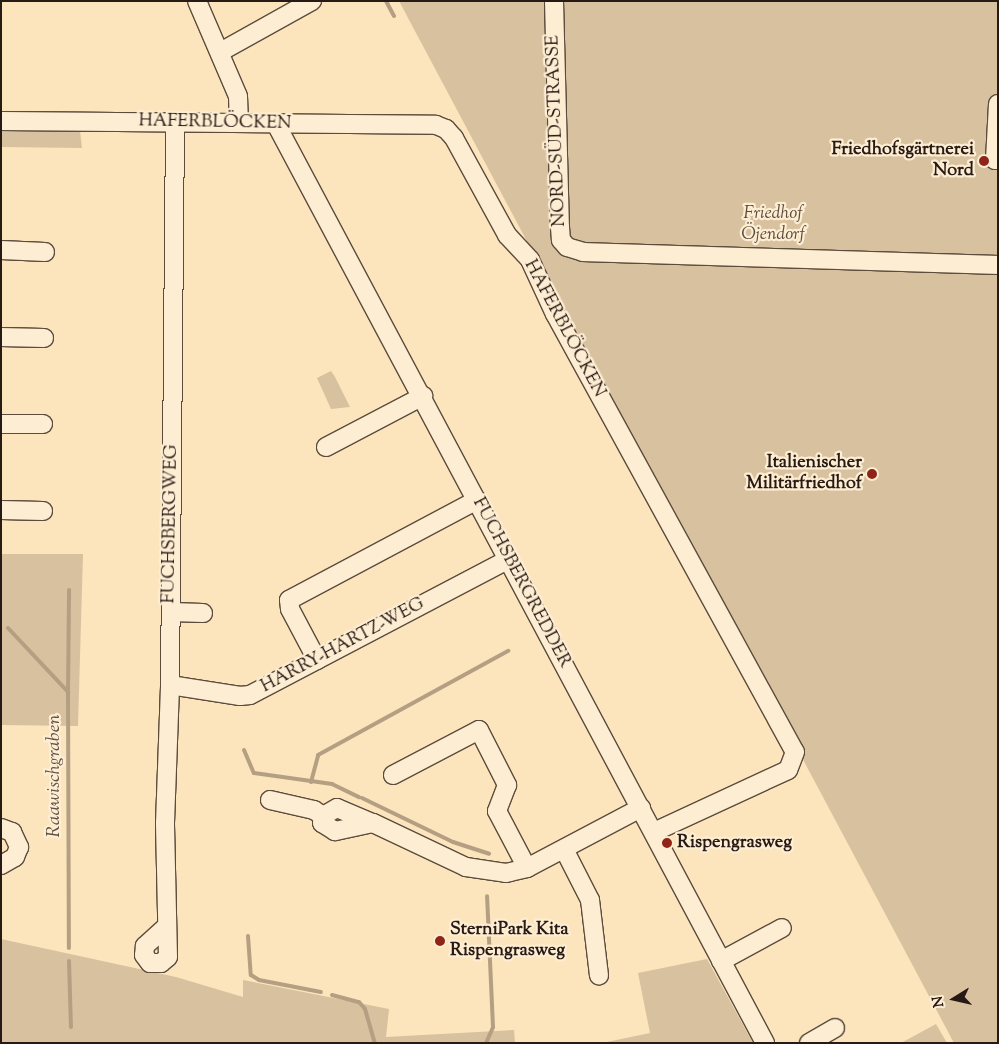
<!DOCTYPE html>
<html>
<head>
<meta charset="utf-8">
<style>
	body { margin:0 }
	#map { position:relative; width:999px; height:1044px; overflow:hidden; background:#fce4bc; font-family:"Sorts Mill Goudy",serif }
	div>[style] { position:absolute }
	.green>* { inset:0; background:#d8c19f }
	.stream>* { height:4px; margin:-2px; padding:0 2px; transform-origin:2px; border-radius:2px; background:#b49f83 }
	.roads { filter:drop-shadow(1px 0 #5c4c3d) drop-shadow(-1px 0 #5c4c3d) drop-shadow(0 1px #5c4c3d) drop-shadow(0 -1px #5c4c3d) }
	.minor>* { height:18px; margin:-9px; padding:0 9px; transform-origin:9px; border-radius:9px; background:#fdedd3 }
	.dots>* { width:14px; height:14px; translate:-50% -50%; box-sizing:border-box; border:2px solid #fdedd3; border-radius:50% }
	span { translate:-50% -50%; white-space:nowrap; text-align:center; line-height:1.15; -webkit-text-stroke:4.5px #fdedd3; paint-order:stroke }
	.street-label { font-size:18px; color:#271913 }
	.poi-label { font-size:18px; color:#271913; font-weight:700 }
	.right { translate:-100% -50%; text-align:right }
	.left { translate:0 -50%; text-align:left }
	.park-label { font-size:18px; color:#5c4b3d; font-style:italic }
	.water-label { font-size:19px; color:#5f4f40; font-style:italic }
	.frame { position:absolute; inset:0; border:2px solid #271913; pointer-events:none }
	.north { position:absolute; left:929px; top:974px; width:50px; height:50px; -webkit-text-stroke:4px #fdedd3; paint-order:stroke; rotate:260deg; font-size:14px; font-weight:700; line-height:20px; text-align:center; color:#271913 }
	.north::after { content:''; display:block; margin:auto; width:18px; height:22px; background:#271913; clip-path:polygon(50% 0,100% 100%,50% 72%,0 100%) }
</style>
</head>
<body>
<div id="map">
	<div class="green">
		<div style="clip-path:polygon(399px 1px,998px 1px,998px 1043px,954px 1043px)"></div>
		<div style="clip-path:polygon(1px 130px,80px 131px,82px 148px,1px 147px)"></div>
		<div style="clip-path:polygon(331px 371px,335px 377px,350px 407px,331px 409px,317px 378px)"></div>
		<div style="clip-path:polygon(1px 554px,83px 554px,78px 726px,1px 725px)"></div>
		<div style="clip-path:polygon(1px 939px,176px 977px,243px 997px,243px 980px,389px 1009px,386px 1037px,514px 1030px,515px 1043px,1px 1043px)"></div>
		<div style="clip-path:polygon(707px 959px,753px 1043px,602px 1043px,650px 1033px,638px 973px)"></div>
		<div style="clip-path:polygon(936px 1024px,947px 1043px,901px 1043px)"></div>
	</div>
	<div class="stream">
		<div style="left:386px;top:1px;width:17px;rotate:62deg"></div>
		<div style="left:8px;top:628px;width:88px;rotate:46.8deg"></div>
		<div style="left:68px;top:692px;width:256px;rotate:89.8deg"></div>
		<div style="left:68px;top:692px;width:102px;rotate:-89.4deg"></div>
		<div style="left:244px;top:750px;width:25px;rotate:67deg"></div>
		<div style="left:254px;top:773px;width:79px;rotate:8deg"></div>
		<div style="left:332px;top:784px;width:30px;rotate:26deg"></div>
		<div style="left:311px;top:782px;width:28px;rotate:-75deg"></div>
		<div style="left:318px;top:755px;width:217px;rotate:-28.7deg"></div>
		<div style="left:362px;top:798px;width:101px;rotate:25.8deg"></div>
		<div style="left:453px;top:842px;width:38px;rotate:18deg"></div>
		<div style="left:248px;top:936px;width:39px;rotate:86deg"></div>
		<div style="left:251px;top:975px;width:9px;rotate:32deg"></div>
		<div style="left:259px;top:980px;width:63px;rotate:11deg"></div>
		<div style="left:69px;top:961px;width:66px;rotate:88.3deg"></div>
		<div style="left:332px;top:995px;width:28px;rotate:15deg"></div>
		<div style="left:359px;top:1002px;width:9px;rotate:49deg"></div>
		<div style="left:365px;top:1009px;width:35px;rotate:74deg"></div>
		<div style="left:486px;top:1043px;width:17px;rotate:-66deg"></div>
		<div style="left:493px;top:1027px;width:131px;rotate:-92.6deg"></div>
	</div>
	<div class="roads">
		<div class="minor">
			<div style="left:197px;top:1px;width:103px;rotate:66.7deg"></div>
			<div style="left:238px;top:96px;width:27px;rotate:88deg"></div>
			<div style="left:554px;top:1px;width:226px;rotate:88.5deg"></div>
			<div style="left:560px;top:227px;width:13px;rotate:86deg"></div>
			<div style="left:561px;top:240px;width:9px;rotate:49deg"></div>
			<div style="left:567px;top:247px;width:17px;rotate:17deg"></div>
			<div style="left:583px;top:252px;width:415px;rotate:1.8deg"></div>
			<div style="left:222px;top:51px;width:103px;rotate:-29.1deg"></div>
			<div style="left:998px;top:104px;width:56px;rotate:93.1deg"></div>
			<div style="left:995px;top:160px;width:3px"></div>
			<div style="left:1px;top:121px;width:435px;rotate:0.5deg"></div>
			<div style="left:436px;top:125px;width:11px;rotate:22deg"></div>
			<div style="left:446px;top:129px;width:12px;rotate:48deg"></div>
			<div style="left:454px;top:138px;width:111px;rotate:61.3deg"></div>
			<div style="left:507px;top:235px;width:34px;rotate:47deg"></div>
			<div style="left:530px;top:260px;width:60px;rotate:65.2deg"></div>
			<div style="left:555px;top:314px;width:499px;rotate:61.3deg"></div>
			<div style="left:795px;top:752px;width:19px;rotate:111deg"></div>
			<div style="left:788px;top:770px;width:148px;rotate:155.2deg"></div>
			<div style="left:276px;top:124px;width:1041px;rotate:61.98deg"></div>
			<div style="left:1px;top:250px;width:44px;rotate:2.6deg"></div>
			<div style="left:1px;top:337px;width:43px;rotate:1.3deg"></div>
			<div style="left:1px;top:424px;width:42px"></div>
			<div style="left:326px;top:447px;width:110px;rotate:-27.7deg"></div>
			<div style="left:1px;top:510px;width:42px;rotate:1.4deg"></div>
			<div style="left:171px;top:612px;width:32px;rotate:2deg"></div>
			<div style="left:317px;top:660px;width:58px;rotate:-117.9deg"></div>
			<div style="left:290px;top:609px;width:9px;rotate:-96deg"></div>
			<div style="left:289px;top:600px;width:213px;rotate:-28deg"></div>
			<div style="left:170px;top:685px;width:71px;rotate:8.9deg"></div>
			<div style="left:240px;top:696px;width:10px;rotate:-6deg"></div>
			<div style="left:250px;top:695px;width:290px;rotate:-27.7deg"></div>
			<div style="left:393px;top:775px;width:97px;rotate:-27.6deg"></div>
			<div style="left:479px;top:730px;width:62px;rotate:63deg"></div>
			<div style="left:507px;top:785px;width:28px;rotate:111deg"></div>
			<div style="left:497px;top:811px;width:64px;rotate:62.2deg"></div>
			<div style="left:270px;top:800px;width:45px;rotate:12.8deg"></div>
			<div style="left:314px;top:810px;width:11px;rotate:34deg"></div>
			<div style="left:373px;top:823px;width:39px;rotate:168deg"></div>
			<div style="left:335px;top:831px;width:15px;rotate:-148deg"></div>
			<div style="left:322px;top:823px;width:7px;rotate:-82deg"></div>
			<div style="left:323px;top:816px;width:16px;rotate:-30deg"></div>
			<div style="left:337px;top:808px;width:39px;rotate:23deg"></div>
			<div style="left:373px;top:823px;width:103px;rotate:25.3deg"></div>
			<div style="left:466px;top:867px;width:40px;rotate:8.5deg"></div>
			<div style="left:506px;top:873px;width:22px;rotate:-13deg"></div>
			<div style="left:527px;top:868px;width:129px;rotate:-27.8deg"></div>
			<div style="left:1px;top:828px;width:12px;rotate:20deg"></div>
			<div style="left:12px;top:832px;width:17px;rotate:65deg"></div>
			<div style="left:19px;top:847px;width:11px;rotate:112deg"></div>
			<div style="left:15px;top:857px;width:16px;rotate:150deg"></div>
			<div style="left:564px;top:849px;width:57px;rotate:63deg"></div>
			<div style="left:590px;top:900px;width:76px;rotate:83.2deg"></div>
			<div style="left:167px;top:926px;width:30px;rotate:138deg"></div>
			<div style="left:145px;top:946px;width:9px;rotate:96deg"></div>
			<div style="left:144px;top:955px;width:10px;rotate:53deg"></div>
			<div style="left:150px;top:963px;width:11px"></div>
			<div style="left:161px;top:963px;width:9px;rotate:-41deg"></div>
			<div style="left:168px;top:957px;width:134px;rotate:-91.3deg"></div>
			<div style="left:165px;top:823px;width:138px;rotate:-87.9deg"></div>
			<div style="left:170px;top:685px;width:563px;rotate:-89.49deg"></div>
			<div style="left:721px;top:961px;width:69px;rotate:-28.4deg"></div>
			<div style="left:809px;top:1043px;width:30px;rotate:-30deg"></div>
		</div>
	</div>
	<div class="dots">
		<div style="left:984px;top:161px;background:#8f2418"></div>
		<div style="left:872px;top:474px;background:#8f2418"></div>
		<div style="left:667px;top:843px;background:#8f2418"></div>
		<div style="left:440px;top:941px;background:#8f2418"></div>
	</div>
	<div class="street-label">
		<span style="left:215px;top:123px;rotate:1deg">HAFERBLÖCKEN</span>
		<span style="left:557px;top:131px;rotate:-92deg">NORD-SÜD-STRASSE</span>
		<span style="left:564px;top:329px;rotate:62deg">HAFERBLÖCKEN</span>
		<span style="left:171px;top:524px;rotate:-89deg">FUCHSBERGWEG</span>
		<span style="left:521px;top:583px;rotate:62deg">FUCHSBERGREDDER</span>
		<span style="left:343px;top:646px;rotate:-28deg">HARRY-HARTZ-WEG</span>
	</div>
	<div class="poi-label">
		<span class="right" style="left:974px;top:161px">Friedhofsgärtnerei<br>Nord</span>
		<span class="right" style="left:862px;top:474px">Italienischer<br>Militärfriedhof</span>
		<span class="left" style="left:677px;top:843px">Rispengrasweg</span>
		<span class="left" style="left:450px;top:941px">SterniPark Kita<br>Rispengrasweg</span>
	</div>
	<div class="park-label">
		<span style="left:773px;top:225px">Friedhof<br>Öjendorf</span>
	</div>
	<div class="water-label">
		<span style="left:55px;top:776px;rotate:-90deg">Raawischgraben</span>
	</div>
	<div class="frame"></div>
	<div class="north">N</div>
</div>
</body>
</html>
